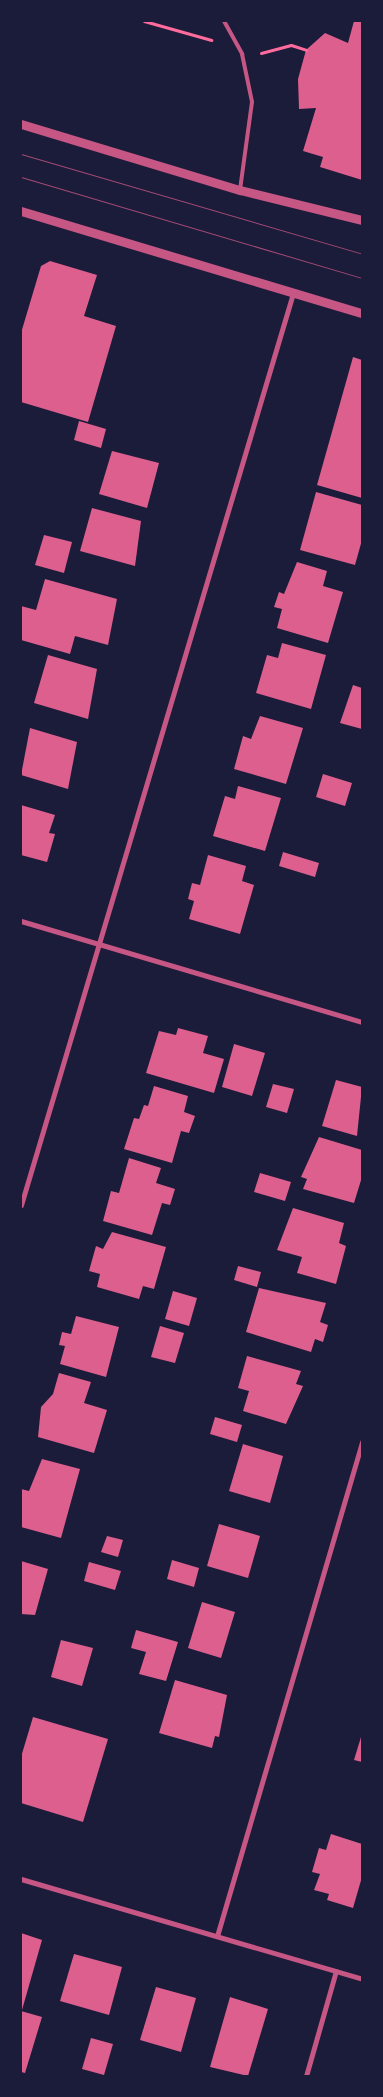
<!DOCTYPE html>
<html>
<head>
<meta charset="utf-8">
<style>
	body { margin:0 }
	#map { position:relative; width:383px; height:2097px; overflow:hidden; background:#1b1b3a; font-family:Literata,serif }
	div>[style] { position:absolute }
	.building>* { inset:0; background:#dd5f8e }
	.path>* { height:3px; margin:-1.5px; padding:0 1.5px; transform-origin:1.5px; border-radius:1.5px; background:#ff6b9d }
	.service>* { height:4px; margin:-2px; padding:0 2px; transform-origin:2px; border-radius:2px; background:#c65784 }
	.minor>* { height:5px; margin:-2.5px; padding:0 2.5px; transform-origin:2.5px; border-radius:2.5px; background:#c65784 }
	.tertiary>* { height:9px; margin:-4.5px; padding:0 4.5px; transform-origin:4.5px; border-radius:4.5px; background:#c65784 }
	.tram>* { height:1px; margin:-0.5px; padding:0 0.5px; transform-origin:0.5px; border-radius:0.5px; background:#a44b75 }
	span { translate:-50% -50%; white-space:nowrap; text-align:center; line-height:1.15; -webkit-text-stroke:5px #1b1b3a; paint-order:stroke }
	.frame { position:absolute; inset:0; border:22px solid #1b1b3a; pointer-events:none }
</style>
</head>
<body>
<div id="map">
	<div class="building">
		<div style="clip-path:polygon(354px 21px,362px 21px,362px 180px,320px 167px,323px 157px,303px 151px,316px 108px,299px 109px,298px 79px,306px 50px,325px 33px,348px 43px)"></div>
		<div style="clip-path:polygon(50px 261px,97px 275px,84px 316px,116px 326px,88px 422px,21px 402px,21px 333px,41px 266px)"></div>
		<div style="clip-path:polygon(353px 357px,362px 360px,362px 498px,317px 485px)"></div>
		<div style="clip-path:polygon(79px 421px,106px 429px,101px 448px,74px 440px)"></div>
		<div style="clip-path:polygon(112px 451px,159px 463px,147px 508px,99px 494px)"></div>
		<div style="clip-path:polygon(316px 492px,362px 505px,362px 540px,355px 565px,300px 550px)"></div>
		<div style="clip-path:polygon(92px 508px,141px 521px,135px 566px,80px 551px)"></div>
		<div style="clip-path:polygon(44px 535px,72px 542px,64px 573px,35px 565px)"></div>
		<div style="clip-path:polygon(297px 562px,327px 571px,323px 586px,343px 592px,328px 643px,277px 628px,282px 609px,274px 607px,279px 592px,284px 594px)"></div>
		<div style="clip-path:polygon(45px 579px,117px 599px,108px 645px,75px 636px,70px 654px,21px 640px,21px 606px,36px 610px)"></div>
		<div style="clip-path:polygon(282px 643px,326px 655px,311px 709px,256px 693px,267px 655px,278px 658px)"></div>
		<div style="clip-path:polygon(48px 655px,97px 669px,88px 719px,34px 703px)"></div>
		<div style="clip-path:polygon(353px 685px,362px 688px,362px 729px,340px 723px)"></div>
		<div style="clip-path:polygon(260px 716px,303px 728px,286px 784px,234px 769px,243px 736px,251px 739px)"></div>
		<div style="clip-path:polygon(30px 728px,77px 742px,68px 789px,21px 775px)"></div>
		<div style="clip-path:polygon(323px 774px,352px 783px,345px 806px,316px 797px)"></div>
		<div style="clip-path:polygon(238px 786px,281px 798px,265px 851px,213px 836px,225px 796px,235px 799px)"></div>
		<div style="clip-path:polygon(21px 805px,55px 815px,49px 833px,55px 834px,47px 862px,21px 855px)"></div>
		<div style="clip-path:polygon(283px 852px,319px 863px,315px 877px,279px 866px)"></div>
		<div style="clip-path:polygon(208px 855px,246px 866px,242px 881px,254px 885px,240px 934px,189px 919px,194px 901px,188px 899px,192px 883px,200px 885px)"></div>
		<div style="clip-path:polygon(178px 1028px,208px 1036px,203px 1053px,224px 1059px,214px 1093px,146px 1073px,159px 1031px,176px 1035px)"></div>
		<div style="clip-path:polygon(234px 1044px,265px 1053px,252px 1096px,222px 1087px)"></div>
		<div style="clip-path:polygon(336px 1080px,362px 1087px,357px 1136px,322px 1126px)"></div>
		<div style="clip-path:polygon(273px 1084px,294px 1089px,287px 1113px,266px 1107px)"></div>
		<div style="clip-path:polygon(154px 1086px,188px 1096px,184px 1112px,195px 1116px,189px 1133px,181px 1131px,172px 1163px,124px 1149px,134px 1118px,139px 1119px,144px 1105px,148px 1106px)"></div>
		<div style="clip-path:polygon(319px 1137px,362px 1150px,362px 1177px,354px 1203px,303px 1189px,307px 1179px,301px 1177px)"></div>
		<div style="clip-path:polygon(129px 1158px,161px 1168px,156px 1183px,175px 1189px,170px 1205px,162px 1203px,152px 1235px,103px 1221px,111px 1191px,119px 1193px)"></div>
		<div style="clip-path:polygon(260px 1173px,291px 1182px,285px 1201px,254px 1192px)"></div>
		<div style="clip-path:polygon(293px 1208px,344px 1223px,339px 1243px,346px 1246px,336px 1284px,297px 1273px,302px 1257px,277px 1250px)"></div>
		<div style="clip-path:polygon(112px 1232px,166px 1247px,154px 1289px,143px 1286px,139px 1299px,97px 1287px,100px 1274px,89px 1271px,96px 1246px,103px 1249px)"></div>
		<div style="clip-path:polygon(238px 1266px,261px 1272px,257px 1287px,234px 1280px)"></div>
		<div style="clip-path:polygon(259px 1288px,326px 1303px,320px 1322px,328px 1325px,323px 1342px,315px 1339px,311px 1352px,246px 1332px)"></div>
		<div style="clip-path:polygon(173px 1291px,197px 1298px,189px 1326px,165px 1319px)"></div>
		<div style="clip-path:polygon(76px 1316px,119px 1327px,106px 1377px,60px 1364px,65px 1346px,59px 1345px,62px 1332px,71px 1334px)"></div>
		<div style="clip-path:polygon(160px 1326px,184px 1333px,175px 1363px,151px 1357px)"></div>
		<div style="clip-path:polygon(247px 1356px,301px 1371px,296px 1384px,303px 1386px,286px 1424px,243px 1411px,249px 1391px,238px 1388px)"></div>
		<div style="clip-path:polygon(59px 1373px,91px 1382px,84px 1403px,107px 1410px,94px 1453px,38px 1437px,41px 1407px,53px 1394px)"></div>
		<div style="clip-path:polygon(215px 1417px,242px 1425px,237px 1442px,210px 1434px)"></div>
		<div style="clip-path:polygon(243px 1444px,283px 1456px,270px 1503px,229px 1491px)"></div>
		<div style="clip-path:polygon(42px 1459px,80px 1469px,61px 1538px,21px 1527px,21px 1489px,29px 1491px)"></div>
		<div style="clip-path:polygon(219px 1524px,260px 1536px,248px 1578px,207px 1566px)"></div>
		<div style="clip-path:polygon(107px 1536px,123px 1540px,118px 1557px,101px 1552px)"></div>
		<div style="clip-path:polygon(172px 1560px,199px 1568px,194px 1587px,167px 1579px)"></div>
		<div style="clip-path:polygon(21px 1561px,48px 1569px,35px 1615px,21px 1614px)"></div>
		<div style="clip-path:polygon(89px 1562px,121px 1571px,115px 1590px,84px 1581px)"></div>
		<div style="clip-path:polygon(202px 1602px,235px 1612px,221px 1658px,188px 1648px)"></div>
		<div style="clip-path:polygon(136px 1630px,178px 1642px,166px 1681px,139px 1674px,146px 1652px,131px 1648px)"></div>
		<div style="clip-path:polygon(61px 1640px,93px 1648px,82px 1686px,51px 1677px)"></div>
		<div style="clip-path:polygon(175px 1680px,227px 1695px,219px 1737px,215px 1736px,212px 1748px,159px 1733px)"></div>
		<div style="clip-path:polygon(33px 1717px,108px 1739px,83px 1822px,21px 1803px,21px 1757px)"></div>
		<div style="clip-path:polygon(361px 1737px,362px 1737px,362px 1762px,354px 1760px)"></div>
		<div style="clip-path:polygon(331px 1834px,362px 1844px,362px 1877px,353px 1908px,327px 1900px,329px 1894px,314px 1890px,320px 1874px,312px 1872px,319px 1848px,326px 1850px)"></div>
		<div style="clip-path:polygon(21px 1933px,42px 1940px,22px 2010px,21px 2010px)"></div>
		<div style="clip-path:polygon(74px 1954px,122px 1967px,109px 2015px,60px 2001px)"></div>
		<div style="clip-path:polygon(156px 1987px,196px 1998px,181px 2052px,140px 2040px)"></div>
		<div style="clip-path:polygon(230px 1997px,268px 2009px,248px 2076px,210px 2067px)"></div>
		<div style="clip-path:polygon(21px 2011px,42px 2017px,25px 2073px,21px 2072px)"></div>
		<div style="clip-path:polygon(91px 2038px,113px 2044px,104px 2075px,82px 2069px)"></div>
	</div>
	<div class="path">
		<div style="left:144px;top:21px;width:70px;rotate:15.8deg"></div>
		<div style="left:261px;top:53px;width:31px;rotate:-15deg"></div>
		<div style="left:291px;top:45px;width:16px;rotate:18deg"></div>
	</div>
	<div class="service">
		<div style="left:224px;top:21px;width:38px;rotate:61deg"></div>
		<div style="left:242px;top:54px;width:49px;rotate:78.2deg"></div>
		<div style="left:252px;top:102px;width:89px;rotate:97.8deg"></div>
	</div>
	<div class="minor">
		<div style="left:21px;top:921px;width:356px;rotate:16.5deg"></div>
		<div style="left:21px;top:1205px;width:952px;rotate:-73.39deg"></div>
		<div style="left:21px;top:1879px;width:355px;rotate:16.3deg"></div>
		<div style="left:217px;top:1936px;width:515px;rotate:-73.64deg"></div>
		<div style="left:306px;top:2076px;width:109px;rotate:-74.1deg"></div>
	</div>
	<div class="tertiary">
		<div style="left:21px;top:124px;width:229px;rotate:16.8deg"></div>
		<div style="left:240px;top:190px;width:126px;rotate:13.8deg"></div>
		<div style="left:21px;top:211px;width:356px;rotate:16.7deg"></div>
	</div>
	<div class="tram">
		<div style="left:21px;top:154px;width:355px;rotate:16.3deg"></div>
		<div style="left:21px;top:177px;width:356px;rotate:16.5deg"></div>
	</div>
	<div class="frame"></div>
</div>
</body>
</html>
